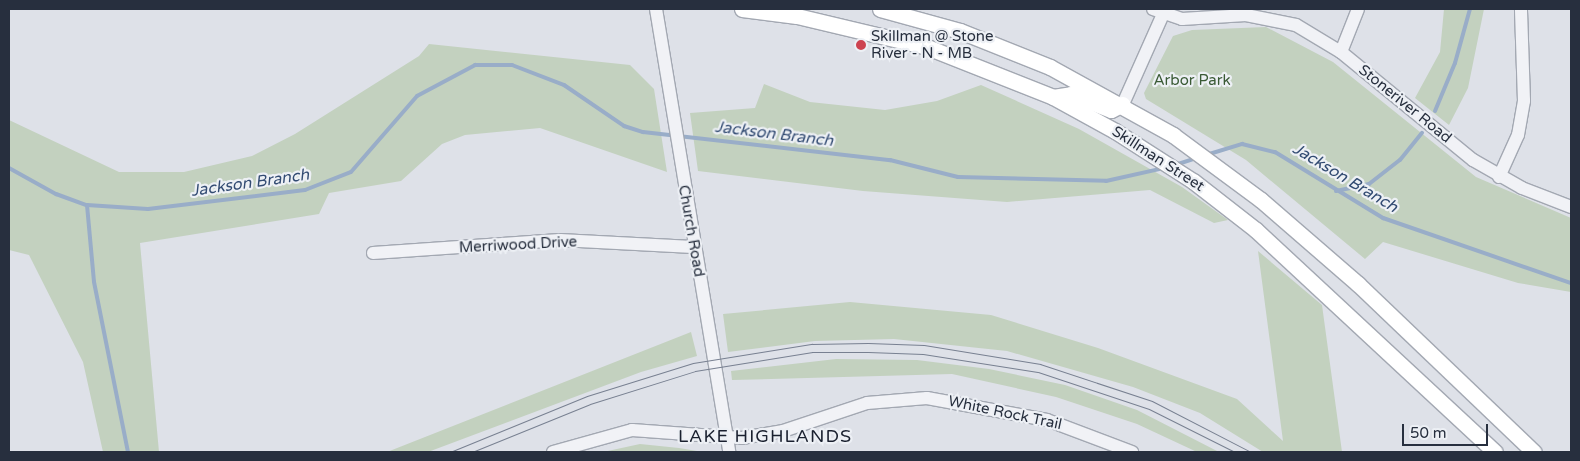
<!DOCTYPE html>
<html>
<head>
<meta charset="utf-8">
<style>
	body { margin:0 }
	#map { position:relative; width:1580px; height:461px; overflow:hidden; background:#dee1e8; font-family:"Varela Round",sans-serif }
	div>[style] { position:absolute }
	.green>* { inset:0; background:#c3d1bf }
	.stream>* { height:4px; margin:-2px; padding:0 2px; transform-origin:2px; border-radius:2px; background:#99adc8 }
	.roads { filter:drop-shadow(1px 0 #a3a8b2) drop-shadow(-1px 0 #a3a8b2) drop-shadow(0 1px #a3a8b2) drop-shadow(0 -1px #a3a8b2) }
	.minor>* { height:12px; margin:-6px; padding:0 6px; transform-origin:6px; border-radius:6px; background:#f1f2f6 }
	.major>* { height:15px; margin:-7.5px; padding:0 7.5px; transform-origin:7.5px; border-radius:7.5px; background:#fff }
	.tram>* { height:1px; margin:-0.5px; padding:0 0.5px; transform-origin:0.5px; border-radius:0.5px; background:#788091 }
	.dots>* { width:14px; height:14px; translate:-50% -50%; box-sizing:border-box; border:2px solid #edf0f5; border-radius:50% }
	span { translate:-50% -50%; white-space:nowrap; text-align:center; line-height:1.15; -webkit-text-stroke:4.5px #edf0f5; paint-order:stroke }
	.poi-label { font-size:15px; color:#272f3e }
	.left { translate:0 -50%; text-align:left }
	.park-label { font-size:15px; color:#3a5a35 }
	.street-label { font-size:15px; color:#272f3e }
	.water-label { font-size:16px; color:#324b72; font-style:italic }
	.quarter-label { font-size:18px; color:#1a202f; letter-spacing:1px }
	.frame { position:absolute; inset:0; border:10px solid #272f3e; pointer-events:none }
	.scale { position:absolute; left:1402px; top:424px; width:86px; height:22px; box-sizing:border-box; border:2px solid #272f3e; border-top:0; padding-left:6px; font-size:15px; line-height:18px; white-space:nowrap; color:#272f3e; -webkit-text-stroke:4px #edf0f5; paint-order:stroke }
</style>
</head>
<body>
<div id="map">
	<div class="green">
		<div style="clip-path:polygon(1444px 9px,1484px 9px,1468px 88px,1449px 125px,1415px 98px,1440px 52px)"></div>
		<div style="clip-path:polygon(1266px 27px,1333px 62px,1476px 177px,1571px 218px,1571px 292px,1518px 283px,1383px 242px,1365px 259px,1246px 160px,1146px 99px,1144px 93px,1173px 36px,1192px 30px)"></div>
		<div style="clip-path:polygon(429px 44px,630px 65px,654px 89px,667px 172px,540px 128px,465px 135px,442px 144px,401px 181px,329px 193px,319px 214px,140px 243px,159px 452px,103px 452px,83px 362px,29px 255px,9px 250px,9px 120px,119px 172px,184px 172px,252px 156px,295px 134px,419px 56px)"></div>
		<div style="clip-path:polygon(764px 84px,810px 102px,885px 110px,937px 101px,981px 85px,1079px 129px,1182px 187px,1228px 220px,1214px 223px,1150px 190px,1007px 202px,863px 191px,698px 171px,690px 113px,755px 108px)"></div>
		<div style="clip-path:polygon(1258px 251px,1322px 305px,1342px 452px,1263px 452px,1200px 413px,1133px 387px,1007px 351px,894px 339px,815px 341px,728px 352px,723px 314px,850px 302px,991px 315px,1098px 348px,1237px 399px,1283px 441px)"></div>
		<div style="clip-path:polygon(691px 332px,697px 356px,641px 372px,428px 452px,387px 452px)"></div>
		<div style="clip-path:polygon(836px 359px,917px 360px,989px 369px,1065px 385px,1137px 410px,1219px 452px,1197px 452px,1137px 424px,1056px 397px,952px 374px,732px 380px,731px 371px)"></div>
		<div style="clip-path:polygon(640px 444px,679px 448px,703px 452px,603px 452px)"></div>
	</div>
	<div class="stream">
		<div style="left:1435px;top:111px;width:52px;rotate:-67.4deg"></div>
		<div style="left:1455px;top:63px;width:56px;rotate:-74.5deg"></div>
		<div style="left:1206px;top:155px;width:38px;rotate:-17deg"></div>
		<div style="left:1242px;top:144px;width:34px;rotate:14deg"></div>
		<div style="left:1275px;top:152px;width:127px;rotate:31.4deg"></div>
		<div style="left:1383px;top:218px;width:199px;rotate:19.1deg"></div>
		<div style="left:1175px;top:165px;width:23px;rotate:-18deg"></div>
		<div style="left:9px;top:168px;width:54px;rotate:29deg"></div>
		<div style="left:56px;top:194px;width:33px;rotate:20deg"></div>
		<div style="left:87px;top:205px;width:61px;rotate:3.8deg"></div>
		<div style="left:148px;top:209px;width:158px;rotate:-6.9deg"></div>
		<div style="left:305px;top:190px;width:49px;rotate:-21.4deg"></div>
		<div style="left:351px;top:172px;width:101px;rotate:-49deg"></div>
		<div style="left:417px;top:96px;width:66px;rotate:-28.1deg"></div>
		<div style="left:475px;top:65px;width:37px"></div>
		<div style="left:512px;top:65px;width:56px;rotate:21deg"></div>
		<div style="left:564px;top:85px;width:73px;rotate:34.3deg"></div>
		<div style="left:624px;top:126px;width:20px;rotate:18deg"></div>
		<div style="left:643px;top:132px;width:249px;rotate:6.5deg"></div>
		<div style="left:890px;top:160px;width:70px;rotate:14deg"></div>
		<div style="left:958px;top:177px;width:148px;rotate:1.5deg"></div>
		<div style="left:1106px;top:181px;width:59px;rotate:-12.6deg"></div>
		<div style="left:1336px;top:191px;width:34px;rotate:-12deg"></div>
		<div style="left:1369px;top:184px;width:39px;rotate:-38deg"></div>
		<div style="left:1400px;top:160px;width:35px;rotate:-51deg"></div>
		<div style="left:87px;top:205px;width:77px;rotate:84.8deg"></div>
		<div style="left:94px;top:282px;width:173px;rotate:78.7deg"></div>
	</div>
	<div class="roads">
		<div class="minor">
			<div style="left:656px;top:9px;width:449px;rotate:80.6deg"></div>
			<div style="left:1153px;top:9px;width:31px;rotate:19deg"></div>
			<div style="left:1182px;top:19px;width:64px;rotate:-3.6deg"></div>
			<div style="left:1246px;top:15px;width:51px;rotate:11.3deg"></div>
			<div style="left:1296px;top:25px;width:52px;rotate:31deg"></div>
			<div style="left:1341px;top:52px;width:171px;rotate:39.3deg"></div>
			<div style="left:1473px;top:160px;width:56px;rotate:29.7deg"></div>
			<div style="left:1522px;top:188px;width:53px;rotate:21.2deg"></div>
			<div style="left:1341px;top:52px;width:46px;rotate:-68.4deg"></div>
			<div style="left:1123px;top:104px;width:98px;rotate:-66deg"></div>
			<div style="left:1499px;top:177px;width:46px;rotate:-65.7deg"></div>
			<div style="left:1518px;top:135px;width:35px;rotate:-80deg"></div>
			<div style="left:1524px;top:101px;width:92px;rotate:-91.9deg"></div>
			<div style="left:373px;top:253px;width:187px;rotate:-4deg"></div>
			<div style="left:560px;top:240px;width:133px;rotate:3deg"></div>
			<div style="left:553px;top:452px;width:82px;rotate:-15.6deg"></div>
			<div style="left:632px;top:430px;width:110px;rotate:4.2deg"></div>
			<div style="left:742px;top:438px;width:42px;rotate:-9.7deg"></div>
			<div style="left:783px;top:431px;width:89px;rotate:-18.4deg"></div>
			<div style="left:867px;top:403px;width:60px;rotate:-4.8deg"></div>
			<div style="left:927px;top:398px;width:122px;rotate:10.4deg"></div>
			<div style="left:1047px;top:420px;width:91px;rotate:20.6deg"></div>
		</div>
		<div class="major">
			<div style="left:742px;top:9px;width:55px;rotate:7.3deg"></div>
			<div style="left:797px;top:16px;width:134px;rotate:13.4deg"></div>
			<div style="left:927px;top:47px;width:136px;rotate:21.6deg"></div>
			<div style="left:1053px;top:97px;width:71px;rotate:28.7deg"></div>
			<div style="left:1115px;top:131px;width:93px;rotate:32.7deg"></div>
			<div style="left:1193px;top:181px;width:80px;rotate:37.9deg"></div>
			<div style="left:1256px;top:230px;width:326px;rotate:42.9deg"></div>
			<div style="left:880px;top:9px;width:83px;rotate:15.4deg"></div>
			<div style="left:960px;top:31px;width:97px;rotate:21.8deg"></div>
			<div style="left:1050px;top:67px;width:141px;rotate:28.9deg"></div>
			<div style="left:1173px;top:135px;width:109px;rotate:36.5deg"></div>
			<div style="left:1261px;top:200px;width:128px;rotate:40.9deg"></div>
			<div style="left:1358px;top:284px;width:243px;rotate:43.7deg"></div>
			<div style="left:1053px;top:97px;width:18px;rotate:-9deg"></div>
			<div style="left:1071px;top:94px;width:43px;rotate:21.8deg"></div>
			<div style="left:1111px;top:110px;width:13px;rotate:-27deg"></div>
		</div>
	</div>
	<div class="tram">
		<div style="left:450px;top:452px;width:148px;rotate:-22.2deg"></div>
		<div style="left:587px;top:396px;width:111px;rotate:-17.3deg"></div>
		<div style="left:693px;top:363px;width:121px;rotate:-9.1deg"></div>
		<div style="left:812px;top:344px;width:56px;rotate:-1deg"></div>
		<div style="left:868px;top:343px;width:56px;rotate:2deg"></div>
		<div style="left:924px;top:345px;width:118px;rotate:9.3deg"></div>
		<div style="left:1040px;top:364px;width:118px;rotate:18.3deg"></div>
		<div style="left:1152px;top:401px;width:111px;rotate:27.3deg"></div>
		<div style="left:472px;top:452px;width:127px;rotate:-22.1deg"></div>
		<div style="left:590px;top:404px;width:110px;rotate:-17.4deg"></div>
		<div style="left:695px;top:371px;width:119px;rotate:-9.2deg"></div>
		<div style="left:812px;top:352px;width:56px"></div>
		<div style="left:868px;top:352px;width:55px;rotate:2.1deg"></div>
		<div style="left:923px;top:354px;width:116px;rotate:8.9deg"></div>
		<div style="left:1038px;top:372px;width:117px;rotate:18.4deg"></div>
		<div style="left:1149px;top:409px;width:96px;rotate:26.6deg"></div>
	</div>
	<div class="dots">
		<div style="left:861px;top:45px;background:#cd4350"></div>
	</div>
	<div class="poi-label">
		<span class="left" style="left:871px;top:45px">Skillman @ Stone<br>River - N - MB</span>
	</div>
	<div class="park-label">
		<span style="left:1192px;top:81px">Arbor Park</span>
	</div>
	<div class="street-label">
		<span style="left:1405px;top:104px;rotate:39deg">Stoneriver Road</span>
		<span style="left:1158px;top:159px;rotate:33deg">Skillman Street</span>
		<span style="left:691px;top:231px;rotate:80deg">Church Road</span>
		<span style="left:518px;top:245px;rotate:-3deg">Merriwood Drive</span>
		<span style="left:1005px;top:413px;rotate:12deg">White Rock Trail</span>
	</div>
	<div class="water-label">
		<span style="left:774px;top:134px;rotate:7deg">Jackson Branch</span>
		<span style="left:1345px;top:178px;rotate:31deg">Jackson Branch</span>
		<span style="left:250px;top:183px;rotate:-8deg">Jackson Branch</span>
	</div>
	<div class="quarter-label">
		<span style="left:765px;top:436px">LAKE HIGHLANDS</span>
	</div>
	<div class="frame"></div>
	<div class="scale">50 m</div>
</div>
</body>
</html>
